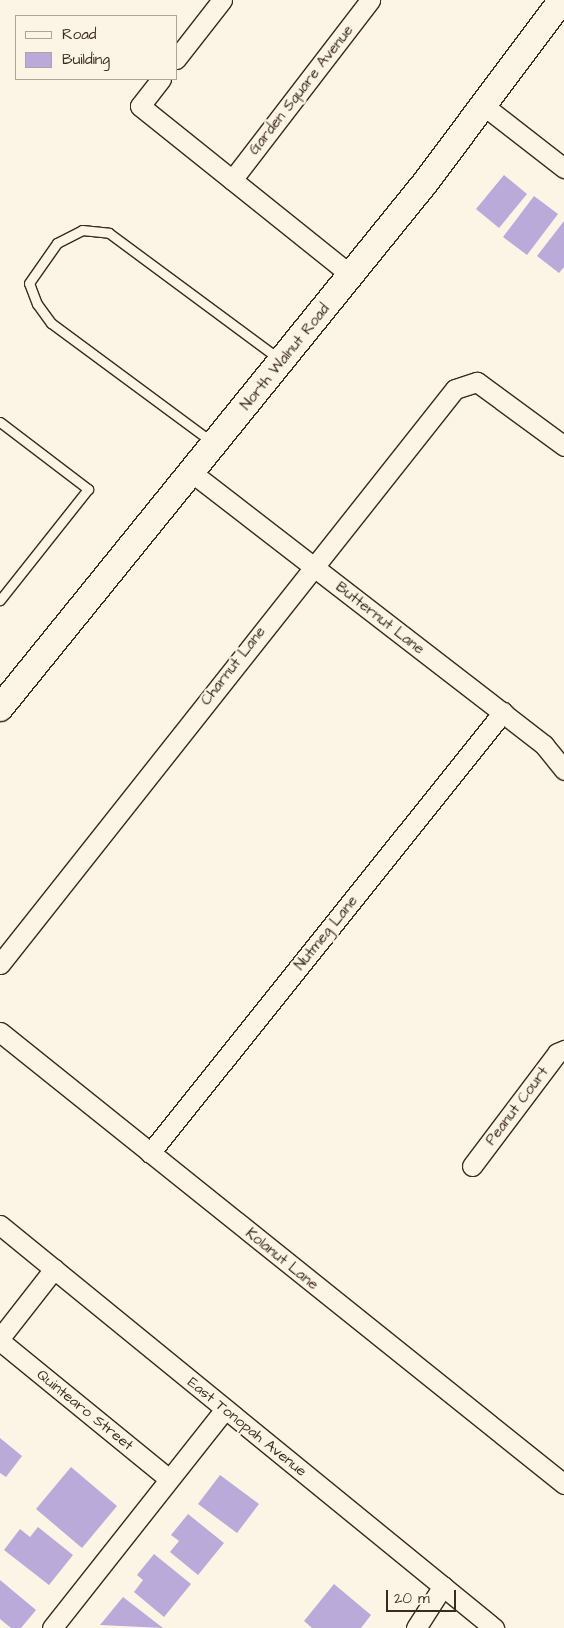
<!DOCTYPE html>
<html>
<head>
<meta charset="utf-8">
<style>
	body { margin:0 }
	#map { position:relative; width:564px; height:1628px; overflow:hidden; background:#fcf5e5; font-family:"Architects Daughter",sans-serif }
	div>[style] { position:absolute }
	.building>* { inset:0; background:#b9aada }
	.roads { filter:drop-shadow(1px 0 #3b2a1e) drop-shadow(-1px 0 #3b2a1e) drop-shadow(0 1px #3b2a1e) drop-shadow(0 -1px #3b2a1e) }
	.lane>* { height:9px; margin:-4.5px; padding:0 4.5px; transform-origin:4.5px; border-radius:4.5px; background:#fcf5e5 }
	.street>* { height:19px; margin:-9.5px; padding:0 9.5px; transform-origin:9.5px; border-radius:9.5px; background:#fcf5e5 }
	.secondary>* { height:26px; margin:-13px; padding:0 13px; transform-origin:13px; border-radius:13px; background:#fcf5e5 }
	span { translate:-50% -50%; white-space:nowrap; text-align:center; line-height:1.15; -webkit-text-stroke:4px #fcf5e5; paint-order:stroke }
	.street-label { font-size:15px; color:#3b2a1e }
	.legend { position:absolute; left:15px; top:15px; width:162px; height:65px; box-sizing:border-box; background:#fcf5e5; border:1px solid #afa495; margin:0; padding:6px 9px; list-style:none; font-size:15px; color:#3b2a1e }
	.legend li { display:flex; align-items:center; gap:10px; height:25px }
	.legend b { width:25px; border:1px solid #afa495 }
	.scale { position:absolute; left:386px; top:1590px; width:70px; height:22px; box-sizing:border-box; border:2px solid #3b2a1e; border-top:0; padding-left:6px; font-size:15px; line-height:18px; white-space:nowrap; color:#3b2a1e; -webkit-text-stroke:4px #fcf5e5; paint-order:stroke }
</style>
</head>
<body>
<div id="map">
	<div class="building">
		<div style="clip-path:polygon(504px 175px,527px 194px,499px 228px,476px 209px)"></div>
		<div style="clip-path:polygon(534px 196px,558px 214px,527px 255px,503px 237px)"></div>
		<div style="clip-path:polygon(564px 221px,564px 267px,559px 273px,537px 256px)"></div>
		<div style="clip-path:polygon(0 1438px,22px 1456px,6px 1477px,0 1473px)"></div>
		<div style="clip-path:polygon(71px 1467px,117px 1506px,82px 1548px,36px 1509px)"></div>
		<div style="clip-path:polygon(220px 1475px,259px 1504px,237px 1533px,198px 1504px)"></div>
		<div style="clip-path:polygon(188px 1514px,224px 1543px,198px 1575px,170px 1552px,179px 1541px,171px 1535px)"></div>
		<div style="clip-path:polygon(38px 1527px,73px 1555px,49px 1585px,4px 1550px,20px 1529px,30px 1537px)"></div>
		<div style="clip-path:polygon(154px 1554px,191px 1584px,164px 1617px,134px 1592px,143px 1580px,137px 1575px)"></div>
		<div style="clip-path:polygon(0 1580px,36px 1610px,21px 1628px,11px 1628px,0 1619px)"></div>
		<div style="clip-path:polygon(334px 1584px,371px 1615px,361px 1628px,312px 1628px,304px 1621px)"></div>
		<div style="clip-path:polygon(123px 1597px,163px 1628px,100px 1625px)"></div>
	</div>
	<div class="roads">
		<div class="lane">
			<div style="left:0;top:422px;width:111px;rotate:37.3deg"></div>
			<div style="left:88px;top:489px;width:142px;rotate:128.4deg"></div>
			<div style="left:212px;top:442px;width:200px;rotate:-143.5deg"></div>
			<div style="left:51px;top:323px;width:24px;rotate:-126deg"></div>
			<div style="left:37px;top:304px;width:22px;rotate:-111deg"></div>
			<div style="left:29px;top:283px;width:49px;rotate:-55deg"></div>
			<div style="left:57px;top:243px;width:28px;rotate:-27deg"></div>
			<div style="left:82px;top:230px;width:27px;rotate:6deg"></div>
			<div style="left:109px;top:233px;width:212px;rotate:36.5deg"></div>
		</div>
		<div class="street">
			<div style="left:176px;top:59px;width:75px;rotate:-52.1deg"></div>
			<div style="left:161px;top:79px;width:34px;rotate:128deg"></div>
			<div style="left:140px;top:106px;width:270px;rotate:38.7deg"></div>
			<div style="left:483px;top:105px;width:103px;rotate:37.9deg"></div>
			<div style="left:232px;top:180px;width:227px;rotate:-52.5deg"></div>
			<div style="left:191px;top:472px;width:446px;rotate:37.7deg"></div>
			<div style="left:544px;top:745px;width:32px;rotate:51deg"></div>
			<div style="left:0;top:964px;width:733px;rotate:-51.65deg"></div>
			<div style="left:455px;top:389px;width:23px;rotate:-18deg"></div>
			<div style="left:477px;top:382px;width:108px;rotate:36.3deg"></div>
			<div style="left:0;top:1032px;width:723px;rotate:38.71deg"></div>
			<div style="left:150px;top:1153px;width:565px;rotate:-51.32deg"></div>
			<div style="left:472px;top:1166px;width:141px;rotate:-53deg"></div>
			<div style="left:557px;top:1053px;width:8px;rotate:-23deg"></div>
			<div style="left:0;top:1225px;width:638px;rotate:39.21deg"></div>
			<div style="left:0;top:1338px;width:88px;rotate:-52deg"></div>
			<div style="left:0;top:1341px;width:218px;rotate:39.2deg"></div>
			<div style="left:52px;top:1628px;width:279px;rotate:-51.7deg"></div>
			<div style="left:416px;top:1628px;width:50px;rotate:-57.3deg"></div>
		</div>
		<div class="secondary">
			<div style="left:0;top:708px;width:675px;rotate:-51.01deg"></div>
			<div style="left:425px;top:183px;width:229px;rotate:-53.2deg"></div>
		</div>
	</div>
	<div class="street-label">
		<span style="left:301px;top:90px;rotate:-52deg">Garden Square Avenue</span>
		<span style="left:285px;top:357px;rotate:-51deg">North Walnut Road</span>
		<span style="left:380px;top:618px;rotate:38deg">Butternut Lane</span>
		<span style="left:233px;top:666px;rotate:-52deg">Charnut Lane</span>
		<span style="left:326px;top:933px;rotate:-51deg">Nutmeg Lane</span>
		<span style="left:517px;top:1106px;rotate:-53deg">Peanut Court</span>
		<span style="left:282px;top:1259px;rotate:39deg">Kolanut Lane</span>
		<span style="left:85px;top:1410px;rotate:39deg">Quintearo Street</span>
		<span style="left:247px;top:1427px;rotate:39deg">East Tonopah Avenue</span>
	</div>
	<ul class="legend">
	<li><b style="height:6px;background:#fcf5e5"></b>Road</li>
	<li><b style="height:14px;background:#b9aada"></b>Building</li>
	</ul>
	<div class="scale">20 m</div>
</div>
</body>
</html>
